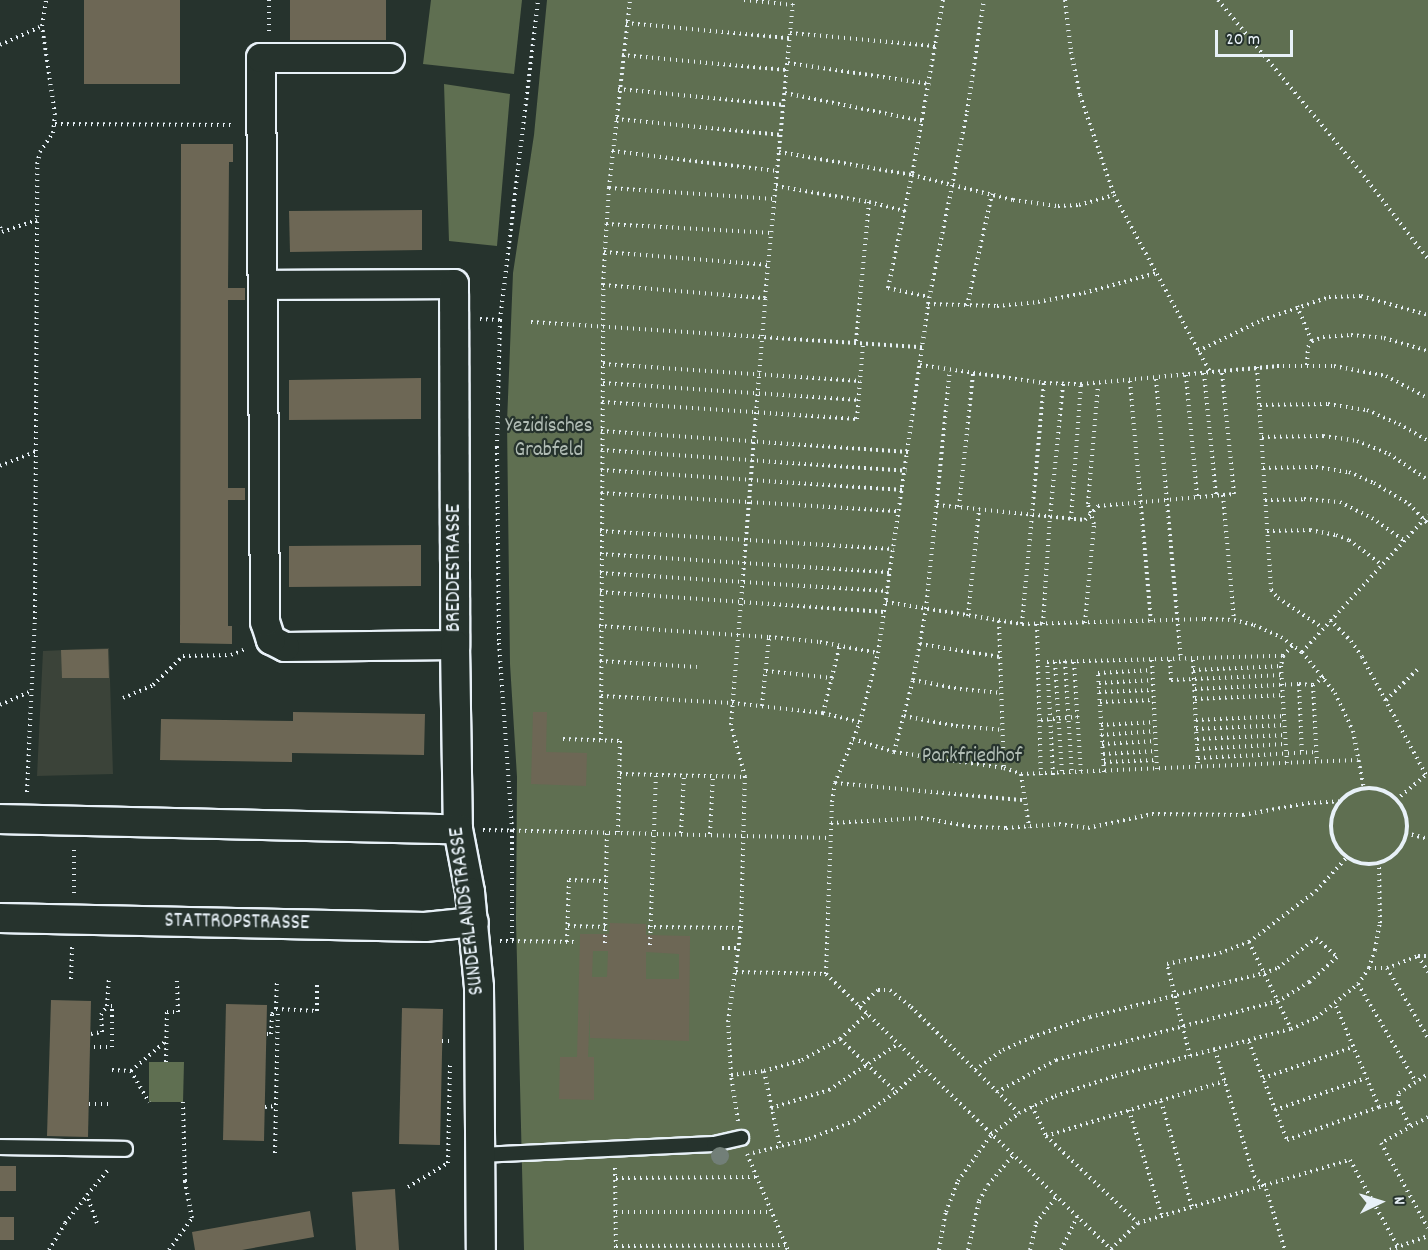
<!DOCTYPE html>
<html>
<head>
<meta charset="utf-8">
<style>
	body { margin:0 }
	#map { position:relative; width:1428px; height:1250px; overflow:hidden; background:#26332d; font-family:Dekko,sans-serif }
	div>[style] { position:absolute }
	.built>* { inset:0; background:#3b4339 }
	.green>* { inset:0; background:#5f6f51 }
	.building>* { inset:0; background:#6d6755 }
	.path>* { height:4px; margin-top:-2px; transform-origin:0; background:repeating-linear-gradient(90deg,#e8f1f8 0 1.5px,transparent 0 6px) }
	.path>.ring { margin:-2px; padding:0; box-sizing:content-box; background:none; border:4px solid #e8f1f8; border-radius:50% }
	.roads { filter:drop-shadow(2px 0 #e8f1f8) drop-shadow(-2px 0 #e8f1f8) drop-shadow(0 2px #e8f1f8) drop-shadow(0 -2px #e8f1f8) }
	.lane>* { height:14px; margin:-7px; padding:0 7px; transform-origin:7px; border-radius:7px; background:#26332d }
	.street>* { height:28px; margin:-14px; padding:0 14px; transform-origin:14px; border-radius:14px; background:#26332d }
	.trees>* { width:18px; height:18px; margin:-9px; border-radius:50%; background:#727f78 }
	span { translate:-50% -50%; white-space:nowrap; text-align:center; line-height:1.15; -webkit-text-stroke:4.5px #26332d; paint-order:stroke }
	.park-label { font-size:21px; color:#b1bdb5 }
	.street-label { font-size:21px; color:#e8f1f8 }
	.north { position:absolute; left:1350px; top:1172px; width:60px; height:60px; -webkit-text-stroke:4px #26332d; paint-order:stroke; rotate:86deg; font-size:16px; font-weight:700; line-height:24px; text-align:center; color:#e8f1f8 }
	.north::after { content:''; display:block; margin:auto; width:21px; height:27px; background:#e8f1f8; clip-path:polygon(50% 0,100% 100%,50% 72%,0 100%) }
	.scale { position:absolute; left:1215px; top:30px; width:78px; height:27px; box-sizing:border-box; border:3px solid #e8f1f8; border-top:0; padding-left:8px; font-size:18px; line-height:21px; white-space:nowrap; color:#e8f1f8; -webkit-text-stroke:4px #26332d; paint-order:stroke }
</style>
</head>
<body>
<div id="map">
	<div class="built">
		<div style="clip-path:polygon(109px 648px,113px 774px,37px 776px,43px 651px)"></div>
	</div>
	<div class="green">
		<div style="clip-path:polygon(431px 0,522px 0,514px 74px,423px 64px)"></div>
		<div style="clip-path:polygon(547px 0,1428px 0,1428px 1250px,524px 1250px,516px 920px,517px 777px,510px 664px,507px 422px,513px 273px,534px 135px)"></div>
		<div style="clip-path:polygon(444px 84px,510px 94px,497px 246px,449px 241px)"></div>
		<div style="clip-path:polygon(149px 1062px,184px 1062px,183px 1102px,149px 1102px)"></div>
	</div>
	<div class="building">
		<div style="clip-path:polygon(84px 0,180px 0,180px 84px,84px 84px)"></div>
		<div style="clip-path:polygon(290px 0,386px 0,386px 40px,290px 40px)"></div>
		<div style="clip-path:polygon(181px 144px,233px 144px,233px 162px,229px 162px,228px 288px,245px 288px,245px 300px,228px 300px,228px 488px,245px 488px,245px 500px,228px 500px,228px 626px,232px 626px,232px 644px,180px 643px)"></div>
		<div style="clip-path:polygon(422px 210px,422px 250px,290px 252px,289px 211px)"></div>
		<div style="clip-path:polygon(421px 378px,421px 419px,289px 420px,289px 380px)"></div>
		<div style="clip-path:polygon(421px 545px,421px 586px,289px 587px,289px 546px)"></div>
		<div style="clip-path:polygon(108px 649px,109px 678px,62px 678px,61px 650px)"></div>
		<div style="clip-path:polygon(293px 712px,425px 714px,424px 755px,292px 753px,292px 762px,160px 760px,161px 719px,293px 721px)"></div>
		<div style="clip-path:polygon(533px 712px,547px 712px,546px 752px,587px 753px,586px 786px,531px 784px)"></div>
		<div style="clip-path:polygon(evenodd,610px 923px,646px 924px,646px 935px,690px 936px,689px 1041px,590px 1038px,590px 1007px,588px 1057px,594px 1057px,594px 1100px,559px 1099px,560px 1057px,577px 1057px,580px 934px,609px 934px,610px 923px,593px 951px,608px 951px,607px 977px,592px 977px,593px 951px,610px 923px,646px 952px,679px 954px,679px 979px,646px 979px,646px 952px)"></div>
		<div style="clip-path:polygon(51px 1000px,91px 1001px,88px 1137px,47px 1136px)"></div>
		<div style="clip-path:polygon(226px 1004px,267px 1005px,264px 1141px,223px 1140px)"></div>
		<div style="clip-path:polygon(402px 1008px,443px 1009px,440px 1145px,399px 1144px)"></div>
		<div style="clip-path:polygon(0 1166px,16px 1166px,16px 1191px,0 1191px)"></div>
		<div style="clip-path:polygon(395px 1189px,399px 1250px,356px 1250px,352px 1192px)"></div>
		<div style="clip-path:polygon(310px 1211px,314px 1237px,242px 1250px,195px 1250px,192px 1232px)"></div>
		<div style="clip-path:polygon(0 1217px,14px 1217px,14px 1240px,0 1240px)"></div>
	</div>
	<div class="path">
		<div style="left:269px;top:0;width:33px;rotate:90deg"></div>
		<div style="left:744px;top:0;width:49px;rotate:5.8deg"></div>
		<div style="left:943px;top:0;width:178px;rotate:100deg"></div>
		<div style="left:912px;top:175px;width:104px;rotate:13.9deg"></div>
		<div style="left:1013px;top:200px;width:45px;rotate:7.6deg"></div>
		<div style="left:1058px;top:206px;width:21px;rotate:-3deg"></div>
		<div style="left:1079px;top:205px;width:36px;rotate:-16deg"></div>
		<div style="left:1065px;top:0;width:52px;rotate:83.4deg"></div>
		<div style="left:1071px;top:52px;width:44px;rotate:78.2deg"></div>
		<div style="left:1080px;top:95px;width:106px;rotate:71.2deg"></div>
		<div style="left:1114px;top:195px;width:201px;rotate:61.5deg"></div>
		<div style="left:1218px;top:0;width:222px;rotate:50.3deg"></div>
		<div style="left:1360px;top:171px;width:111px;rotate:52.3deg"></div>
		<div style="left:626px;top:23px;width:164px;rotate:5.3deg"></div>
		<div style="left:790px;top:33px;width:148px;rotate:5.1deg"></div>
		<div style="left:0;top:45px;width:46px;rotate:-24.3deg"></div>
		<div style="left:42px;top:26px;width:26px;rotate:-81deg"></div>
		<div style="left:622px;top:55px;width:166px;rotate:5.2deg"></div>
		<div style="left:788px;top:63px;width:144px;rotate:8.4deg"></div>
		<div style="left:618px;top:89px;width:167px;rotate:5.5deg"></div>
		<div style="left:785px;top:93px;width:141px;rotate:11.5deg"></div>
		<div style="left:616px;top:119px;width:166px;rotate:5.5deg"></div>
		<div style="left:55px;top:124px;width:179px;rotate:0.3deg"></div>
		<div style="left:612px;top:151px;width:166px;rotate:6.9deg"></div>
		<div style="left:779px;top:152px;width:135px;rotate:9.8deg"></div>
		<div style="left:912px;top:175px;width:116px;rotate:102deg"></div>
		<div style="left:888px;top:288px;width:42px;rotate:12.4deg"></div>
		<div style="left:776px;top:186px;width:94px;rotate:9.8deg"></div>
		<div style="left:869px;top:202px;width:142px;rotate:95.3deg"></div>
		<div style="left:609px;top:188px;width:166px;rotate:3.8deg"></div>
		<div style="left:869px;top:202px;width:37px;rotate:14deg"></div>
		<div style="left:606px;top:224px;width:165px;rotate:3.1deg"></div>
		<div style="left:0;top:227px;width:5px;rotate:68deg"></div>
		<div style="left:2px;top:232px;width:37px;rotate:-19deg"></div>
		<div style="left:604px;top:252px;width:165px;rotate:4.5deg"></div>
		<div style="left:603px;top:285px;width:163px;rotate:4.6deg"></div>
		<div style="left:928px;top:304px;width:69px;rotate:1.7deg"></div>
		<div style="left:997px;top:306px;width:41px;rotate:-5.6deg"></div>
		<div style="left:1038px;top:302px;width:47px;rotate:-11.1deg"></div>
		<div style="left:1084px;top:293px;width:75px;rotate:-15.5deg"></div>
		<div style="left:967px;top:306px;width:115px;rotate:-77.4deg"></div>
		<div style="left:1297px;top:306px;width:38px;rotate:67deg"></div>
		<div style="left:480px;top:319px;width:20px;rotate:3deg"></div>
		<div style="left:500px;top:320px;width:322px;rotate:-83.2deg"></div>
		<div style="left:500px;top:320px;width:127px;rotate:91.4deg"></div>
		<div style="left:497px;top:447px;width:196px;rotate:89.4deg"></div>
		<div style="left:499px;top:643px;width:187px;rotate:86deg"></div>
		<div style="left:512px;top:830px;width:111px;rotate:90deg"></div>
		<div style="left:531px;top:322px;width:392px;rotate:3.7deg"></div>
		<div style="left:1198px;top:351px;width:71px;rotate:-25.8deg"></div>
		<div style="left:1262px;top:320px;width:71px;rotate:-18.9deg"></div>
		<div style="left:1329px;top:297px;width:32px;rotate:-2deg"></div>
		<div style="left:1361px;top:296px;width:70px;rotate:15.8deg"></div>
		<div style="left:603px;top:364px;width:258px;rotate:3.8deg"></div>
		<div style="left:920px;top:365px;width:125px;rotate:8.3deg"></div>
		<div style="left:1044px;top:383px;width:37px;rotate:2deg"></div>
		<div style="left:1081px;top:384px;width:197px;rotate:-5.2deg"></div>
		<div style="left:1277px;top:366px;width:57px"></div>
		<div style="left:1334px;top:366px;width:53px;rotate:10.9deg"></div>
		<div style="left:1386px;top:376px;width:47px;rotate:27.6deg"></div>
		<div style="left:1307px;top:365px;width:18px;rotate:-87deg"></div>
		<div style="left:1308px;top:347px;width:7px;rotate:-56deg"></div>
		<div style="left:1312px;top:341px;width:12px;rotate:-20deg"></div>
		<div style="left:1323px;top:337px;width:28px;rotate:-4deg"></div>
		<div style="left:1351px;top:335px;width:33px;rotate:5deg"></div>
		<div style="left:1384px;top:338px;width:46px;rotate:16.5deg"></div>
		<div style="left:1257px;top:367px;width:223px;rotate:86.4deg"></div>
		<div style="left:1271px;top:590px;width:11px;rotate:49deg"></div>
		<div style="left:1278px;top:598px;width:54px;rotate:33.7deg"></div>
		<div style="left:1204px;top:373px;width:123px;rotate:84.4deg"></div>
		<div style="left:1186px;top:375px;width:122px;rotate:84.8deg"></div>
		<div style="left:1156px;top:379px;width:282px;rotate:84.9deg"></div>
		<div style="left:1130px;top:381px;width:241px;rotate:85deg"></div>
		<div style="left:603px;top:383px;width:257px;rotate:3.8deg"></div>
		<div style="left:602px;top:402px;width:256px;rotate:3.8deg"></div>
		<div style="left:857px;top:419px;width:75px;rotate:-85.4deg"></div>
		<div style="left:1260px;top:405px;width:68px;rotate:-0.8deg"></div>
		<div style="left:1328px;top:404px;width:39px;rotate:9deg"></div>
		<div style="left:1367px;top:410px;width:35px;rotate:24deg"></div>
		<div style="left:1399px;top:424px;width:34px;rotate:30deg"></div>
		<div style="left:601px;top:431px;width:308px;rotate:3.9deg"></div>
		<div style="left:1262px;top:437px;width:61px;rotate:-0.9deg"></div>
		<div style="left:1323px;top:436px;width:34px;rotate:8deg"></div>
		<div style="left:1357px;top:441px;width:35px;rotate:22deg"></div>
		<div style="left:1389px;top:454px;width:47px;rotate:33.7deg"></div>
		<div style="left:601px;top:450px;width:306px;rotate:3.9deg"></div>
		<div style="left:0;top:466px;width:38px;rotate:-22deg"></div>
		<div style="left:1263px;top:468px;width:53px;rotate:-1.1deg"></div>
		<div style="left:1316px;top:467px;width:33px;rotate:9deg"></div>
		<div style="left:1349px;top:472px;width:27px;rotate:24deg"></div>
		<div style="left:1374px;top:483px;width:41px;rotate:31deg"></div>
		<div style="left:1409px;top:504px;width:28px;rotate:46deg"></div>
		<div style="left:601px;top:470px;width:303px;rotate:3.8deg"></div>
		<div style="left:601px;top:493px;width:299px;rotate:3.5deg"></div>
		<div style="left:1223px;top:495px;width:125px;rotate:85deg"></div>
		<div style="left:1265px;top:500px;width:39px;rotate:-1deg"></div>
		<div style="left:1304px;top:499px;width:36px;rotate:5deg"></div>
		<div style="left:1340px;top:502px;width:36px;rotate:27deg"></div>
		<div style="left:1372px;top:518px;width:38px;rotate:35deg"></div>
		<div style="left:937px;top:505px;width:149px;rotate:5.8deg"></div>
		<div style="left:1085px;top:520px;width:19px;rotate:-47deg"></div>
		<div style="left:1098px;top:506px;width:137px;rotate:-5deg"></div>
		<div style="left:1234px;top:494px;width:124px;rotate:-95.6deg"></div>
		<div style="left:959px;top:507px;width:134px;rotate:-84deg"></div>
		<div style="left:1071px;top:519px;width:135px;rotate:-85.8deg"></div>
		<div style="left:600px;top:531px;width:294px;rotate:3.5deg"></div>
		<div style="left:1267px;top:531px;width:43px;rotate:-1.3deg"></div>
		<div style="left:1310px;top:530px;width:26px;rotate:11deg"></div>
		<div style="left:1336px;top:535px;width:14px;rotate:21deg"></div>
		<div style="left:1349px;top:540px;width:40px;rotate:37deg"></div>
		<div style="left:600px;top:554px;width:291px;rotate:3.6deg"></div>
		<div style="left:600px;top:573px;width:288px;rotate:3.6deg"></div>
		<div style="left:600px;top:592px;width:285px;rotate:4deg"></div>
		<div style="left:886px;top:602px;width:138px;rotate:9.2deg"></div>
		<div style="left:1022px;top:624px;width:182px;rotate:-1.6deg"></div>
		<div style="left:1204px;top:619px;width:30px;rotate:2deg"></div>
		<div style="left:1234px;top:620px;width:21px;rotate:14deg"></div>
		<div style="left:1254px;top:625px;width:30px;rotate:24deg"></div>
		<div style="left:1281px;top:637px;width:26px;rotate:36deg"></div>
		<div style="left:1302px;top:652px;width:53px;rotate:51.2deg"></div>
		<div style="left:1335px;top:693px;width:42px;rotate:64.7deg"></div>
		<div style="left:1353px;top:731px;width:59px;rotate:79.3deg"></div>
		<div style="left:968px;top:616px;width:108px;rotate:-84.1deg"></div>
		<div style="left:1330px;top:620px;width:30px;rotate:45deg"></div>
		<div style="left:1351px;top:641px;width:19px;rotate:55deg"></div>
		<div style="left:1362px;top:657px;width:134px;rotate:61.5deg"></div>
		<div style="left:999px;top:621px;width:147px;rotate:88.1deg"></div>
		<div style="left:1085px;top:623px;width:99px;rotate:-84.8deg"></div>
		<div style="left:1094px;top:524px;width:21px;rotate:-107deg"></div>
		<div style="left:1088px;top:504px;width:120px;rotate:-85.2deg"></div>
		<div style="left:1022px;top:624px;width:242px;rotate:-84.8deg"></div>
		<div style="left:1037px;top:624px;width:151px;rotate:88.5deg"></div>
		<div style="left:1043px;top:624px;width:107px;rotate:-86.3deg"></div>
		<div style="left:1050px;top:517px;width:134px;rotate:-84.4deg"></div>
		<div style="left:599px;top:626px;width:170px;rotate:3.7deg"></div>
		<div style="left:769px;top:637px;width:51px;rotate:5.6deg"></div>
		<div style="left:820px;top:642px;width:59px;rotate:10.7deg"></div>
		<div style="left:920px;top:644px;width:81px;rotate:9.2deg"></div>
		<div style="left:1302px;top:652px;width:186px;rotate:-47.4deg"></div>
		<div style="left:1283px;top:656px;width:10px;rotate:101deg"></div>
		<div style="left:1281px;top:666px;width:97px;rotate:86.5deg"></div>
		<div style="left:1152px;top:660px;width:109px;rotate:87.4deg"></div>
		<div style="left:1170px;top:660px;width:20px;rotate:87deg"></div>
		<div style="left:1171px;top:680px;width:111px;rotate:-2.6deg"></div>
		<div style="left:1193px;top:660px;width:107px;rotate:87.3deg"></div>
		<div style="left:600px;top:661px;width:97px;rotate:3.5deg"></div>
		<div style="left:1065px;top:661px;width:113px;rotate:86.5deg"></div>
		<div style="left:1055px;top:662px;width:112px;rotate:86.4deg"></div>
		<div style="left:1074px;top:662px;width:111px;rotate:86.4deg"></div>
		<div style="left:1193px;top:670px;width:88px;rotate:-2.6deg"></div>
		<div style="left:766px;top:671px;width:67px;rotate:6deg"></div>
		<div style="left:913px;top:680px;width:48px;rotate:10.8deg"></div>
		<div style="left:960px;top:689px;width:41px;rotate:5.6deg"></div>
		<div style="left:1099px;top:683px;width:54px;rotate:-3.2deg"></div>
		<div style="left:1299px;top:684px;width:68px;rotate:87.5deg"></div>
		<div style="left:1313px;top:685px;width:76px;rotate:87deg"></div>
		<div style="left:1195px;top:689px;width:104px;rotate:-2.8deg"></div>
		<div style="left:1299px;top:684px;width:14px;rotate:4deg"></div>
		<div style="left:1313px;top:685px;width:14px;rotate:-36deg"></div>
		<div style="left:1099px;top:692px;width:54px;rotate:-2.1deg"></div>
		<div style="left:601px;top:696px;width:131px;rotate:3.1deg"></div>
		<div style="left:732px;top:703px;width:92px;rotate:6.3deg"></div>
		<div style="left:823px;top:713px;width:38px;rotate:14deg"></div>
		<div style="left:123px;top:698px;width:33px;rotate:-23deg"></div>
		<div style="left:153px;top:685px;width:42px;rotate:-44deg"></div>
		<div style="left:183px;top:656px;width:48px;rotate:-1.2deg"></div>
		<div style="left:231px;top:655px;width:16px;rotate:-22deg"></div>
		<div style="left:1195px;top:699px;width:88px;rotate:-2.6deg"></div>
		<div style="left:1386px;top:700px;width:46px;rotate:-44.1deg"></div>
		<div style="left:1100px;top:702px;width:53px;rotate:-2.2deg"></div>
		<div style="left:0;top:705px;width:35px;rotate:-24deg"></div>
		<div style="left:762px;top:706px;width:69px;rotate:-84.2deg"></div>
		<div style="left:823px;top:713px;width:70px;rotate:-76deg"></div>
		<div style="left:904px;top:716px;width:53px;rotate:10.9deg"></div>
		<div style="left:956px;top:726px;width:47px;rotate:4.9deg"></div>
		<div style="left:1041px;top:720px;width:37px;rotate:-5deg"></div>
		<div style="left:1196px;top:720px;width:88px;rotate:-2.6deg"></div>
		<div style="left:1101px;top:725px;width:54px;rotate:-3.2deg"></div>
		<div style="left:1196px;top:729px;width:88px;rotate:-2.6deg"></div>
		<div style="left:1101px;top:735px;width:54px;rotate:-4.2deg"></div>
		<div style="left:563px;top:739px;width:57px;rotate:2deg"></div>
		<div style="left:620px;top:741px;width:91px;rotate:91.3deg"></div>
		<div style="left:853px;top:739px;width:43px;rotate:17.6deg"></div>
		<div style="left:894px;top:752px;width:111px;rotate:8.3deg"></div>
		<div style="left:1004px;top:768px;width:18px;rotate:19deg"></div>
		<div style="left:1021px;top:774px;width:337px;rotate:-2.4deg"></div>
		<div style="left:1197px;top:739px;width:88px;rotate:-2.6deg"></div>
		<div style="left:601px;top:740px;width:455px;rotate:-89.7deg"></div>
		<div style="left:603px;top:285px;width:97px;rotate:-86.5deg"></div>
		<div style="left:609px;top:188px;width:189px;rotate:-83.6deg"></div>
		<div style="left:1102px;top:744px;width:53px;rotate:-3.2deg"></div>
		<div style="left:1197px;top:749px;width:88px;rotate:-3.3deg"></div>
		<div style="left:894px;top:752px;width:74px;rotate:-75.2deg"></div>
		<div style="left:913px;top:680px;width:72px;rotate:-79.6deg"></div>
		<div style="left:926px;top:609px;width:240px;rotate:-84.3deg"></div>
		<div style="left:1103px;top:754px;width:53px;rotate:-3.2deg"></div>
		<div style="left:1198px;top:758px;width:118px;rotate:-2.9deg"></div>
		<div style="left:1104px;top:762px;width:53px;rotate:-2.2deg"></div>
		<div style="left:1104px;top:772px;width:99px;rotate:-93.5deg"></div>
		<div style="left:1098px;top:673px;width:54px;rotate:-3.2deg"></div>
		<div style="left:620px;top:774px;width:125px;rotate:1.4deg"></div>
		<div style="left:1021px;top:774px;width:54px;rotate:81.4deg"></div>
		<div style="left:1053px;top:775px;width:113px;rotate:-93deg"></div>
		<div style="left:1047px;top:662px;width:236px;rotate:-1.5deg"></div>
		<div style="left:1283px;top:656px;width:15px;rotate:-48deg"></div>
		<div style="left:835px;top:783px;width:189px;rotate:5.2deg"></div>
		<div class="ring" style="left:1331px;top:788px;width:72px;height:72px"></div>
		<div style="left:27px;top:792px;width:173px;rotate:-87.4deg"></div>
		<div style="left:35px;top:619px;width:455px;rotate:-89.7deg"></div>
		<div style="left:37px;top:164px;width:12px;rotate:-76deg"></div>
		<div style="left:40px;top:152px;width:23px;rotate:-56deg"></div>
		<div style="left:53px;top:133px;width:18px;rotate:-84deg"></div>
		<div style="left:55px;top:115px;width:90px;rotate:-98.3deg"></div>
		<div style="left:1396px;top:800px;width:40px;rotate:-40deg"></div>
		<div style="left:831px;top:823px;width:90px;rotate:-3.2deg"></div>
		<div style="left:921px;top:818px;width:54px;rotate:9.6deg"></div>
		<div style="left:974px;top:827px;width:32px;rotate:2deg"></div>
		<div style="left:1006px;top:828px;width:53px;rotate:-4.3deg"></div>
		<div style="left:1059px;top:824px;width:29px;rotate:8deg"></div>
		<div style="left:1088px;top:828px;width:66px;rotate:-12.3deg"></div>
		<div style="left:1152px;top:814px;width:91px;rotate:0.6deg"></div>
		<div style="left:1243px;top:815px;width:66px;rotate:-10.5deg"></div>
		<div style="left:1308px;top:803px;width:33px;rotate:-3deg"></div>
		<div style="left:483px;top:830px;width:348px;rotate:1.3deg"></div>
		<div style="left:681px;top:833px;width:58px;rotate:-87deg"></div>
		<div style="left:1406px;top:833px;width:23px;rotate:15deg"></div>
		<div style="left:710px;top:834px;width:57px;rotate:-87deg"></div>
		<div style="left:74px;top:893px;width:47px;rotate:-90deg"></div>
		<div style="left:568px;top:926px;width:41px;rotate:1.4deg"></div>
		<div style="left:648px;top:927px;width:93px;rotate:0.6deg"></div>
		<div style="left:500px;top:941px;width:78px;rotate:0.7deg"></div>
		<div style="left:567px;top:942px;width:62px;rotate:-88.2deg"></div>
		<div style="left:569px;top:880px;width:37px;rotate:2deg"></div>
		<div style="left:1249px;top:942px;width:97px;rotate:64.2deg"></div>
		<div style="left:605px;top:943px;width:112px;rotate:-89deg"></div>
		<div style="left:650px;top:945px;width:170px;rotate:-88deg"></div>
		<div style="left:722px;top:948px;width:17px"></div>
		<div style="left:1418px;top:956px;width:19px;rotate:58deg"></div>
		<div style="left:1369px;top:968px;width:18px"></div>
		<div style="left:1387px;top:968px;width:33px;rotate:-21deg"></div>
		<div style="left:1418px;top:956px;width:10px"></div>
		<div style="left:1387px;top:968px;width:81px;rotate:59.6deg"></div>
		<div style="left:736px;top:972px;width:90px;rotate:1.3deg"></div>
		<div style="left:826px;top:974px;width:397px;rotate:44deg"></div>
		<div style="left:826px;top:974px;width:172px;rotate:-88deg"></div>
		<div style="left:832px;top:802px;width:19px;rotate:-81deg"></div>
		<div style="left:835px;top:783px;width:66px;rotate:-67.7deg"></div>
		<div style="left:860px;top:722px;width:71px;rotate:-75.4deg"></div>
		<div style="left:878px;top:653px;width:353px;rotate:-81.8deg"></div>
		<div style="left:928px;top:304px;width:196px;rotate:-78.5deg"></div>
		<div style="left:967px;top:112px;width:113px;rotate:-81.4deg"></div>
		<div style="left:71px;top:979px;width:34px;rotate:-88deg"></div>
		<div style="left:1358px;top:984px;width:114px;rotate:59.4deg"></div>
		<div style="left:859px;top:1007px;width:25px;rotate:-42deg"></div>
		<div style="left:878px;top:990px;width:12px"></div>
		<div style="left:890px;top:990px;width:27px;rotate:39deg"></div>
		<div style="left:911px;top:1007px;width:151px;rotate:44.5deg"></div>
		<div style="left:276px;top:1009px;width:26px;rotate:-88deg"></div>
		<div style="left:91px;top:1034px;width:11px;rotate:-10deg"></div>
		<div style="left:102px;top:1032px;width:17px;rotate:-93deg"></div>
		<div style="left:101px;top:1015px;width:11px;rotate:-56deg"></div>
		<div style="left:267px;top:1034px;width:4px"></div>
		<div style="left:271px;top:1034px;width:20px;rotate:-87deg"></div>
		<div style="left:272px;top:1014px;width:6px;rotate:-51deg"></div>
		<div style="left:276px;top:1009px;width:41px;rotate:2.8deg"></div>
		<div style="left:317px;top:1011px;width:27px;rotate:-90deg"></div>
		<div style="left:840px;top:1039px;width:77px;rotate:43.4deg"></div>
		<div style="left:442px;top:1041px;width:11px"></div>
		<div style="left:1249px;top:1042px;width:105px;rotate:68.8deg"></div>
		<div style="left:1287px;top:1140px;width:98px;rotate:-19.7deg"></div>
		<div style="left:1379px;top:1107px;width:112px;rotate:-113.1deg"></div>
		<div style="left:94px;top:1047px;width:18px"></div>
		<div style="left:112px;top:1047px;width:41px;rotate:-90deg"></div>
		<div style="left:112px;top:1006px;width:5px;rotate:180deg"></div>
		<div style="left:107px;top:1006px;width:27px;rotate:-86deg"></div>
		<div style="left:1215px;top:1050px;width:132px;rotate:72.8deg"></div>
		<div style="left:1254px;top:1176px;width:18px;rotate:47deg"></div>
		<div style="left:1266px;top:1189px;width:64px;rotate:72.7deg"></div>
		<div style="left:1190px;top:1056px;width:95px;rotate:-104deg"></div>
		<div style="left:1167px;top:964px;width:54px;rotate:-11.7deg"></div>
		<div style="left:1220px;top:953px;width:31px;rotate:-21deg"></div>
		<div style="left:1249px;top:942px;width:84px;rotate:-37.3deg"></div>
		<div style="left:1316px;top:891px;width:46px;rotate:-47.6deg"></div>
		<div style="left:166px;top:1062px;width:50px;rotate:-88.9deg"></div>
		<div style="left:167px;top:1012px;width:11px"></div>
		<div style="left:178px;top:1012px;width:31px;rotate:-92deg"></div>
		<div style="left:112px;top:1070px;width:19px;rotate:3deg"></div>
		<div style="left:131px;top:1071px;width:46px;rotate:-40.6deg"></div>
		<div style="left:975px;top:1070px;width:34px;rotate:-36deg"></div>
		<div style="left:1003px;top:1050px;width:32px;rotate:-24deg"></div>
		<div style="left:1032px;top:1037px;width:61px;rotate:-19deg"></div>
		<div style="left:1090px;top:1017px;width:179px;rotate:-14.2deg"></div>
		<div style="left:1264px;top:973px;width:15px;rotate:-20deg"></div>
		<div style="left:1278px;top:968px;width:48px;rotate:-38.3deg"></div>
		<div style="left:1316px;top:938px;width:28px;rotate:42deg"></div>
		<div style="left:1337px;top:957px;width:38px;rotate:138deg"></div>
		<div style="left:1309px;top:982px;width:36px;rotate:148deg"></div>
		<div style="left:1278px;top:1001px;width:230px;rotate:165.1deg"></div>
		<div style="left:1056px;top:1060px;width:67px;rotate:151.5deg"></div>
		<div style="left:131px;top:1071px;width:36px;rotate:60deg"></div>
		<div style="left:764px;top:1071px;width:78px;rotate:78.1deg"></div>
		<div style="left:731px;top:1075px;width:33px;rotate:-7deg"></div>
		<div style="left:764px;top:1071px;width:40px;rotate:-16deg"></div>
		<div style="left:802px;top:1060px;width:43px;rotate:-28.9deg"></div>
		<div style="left:840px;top:1039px;width:37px;rotate:-43deg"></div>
		<div style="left:1263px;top:1078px;width:95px;rotate:-19deg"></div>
		<div style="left:1161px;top:1101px;width:110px;rotate:73.7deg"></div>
		<div style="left:1398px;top:1102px;width:9px;rotate:-84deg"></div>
		<div style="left:1399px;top:1093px;width:35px;rotate:-33deg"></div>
		<div style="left:89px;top:1104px;width:21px"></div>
		<div style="left:1032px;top:1106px;width:33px;rotate:65deg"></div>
		<div style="left:1046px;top:1136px;width:127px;rotate:43.4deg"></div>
		<div style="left:265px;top:1107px;width:11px;rotate:-5deg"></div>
		<div style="left:1379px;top:1107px;width:20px;rotate:-15deg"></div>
		<div style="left:1398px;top:1102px;width:28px;rotate:64deg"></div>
		<div style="left:771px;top:1108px;width:61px;rotate:-17.2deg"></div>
		<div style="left:829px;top:1090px;width:83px;rotate:-33.7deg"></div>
		<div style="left:1129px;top:1110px;width:111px;rotate:72.7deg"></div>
		<div style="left:1275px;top:1110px;width:96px;rotate:-19.4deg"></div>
		<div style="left:1428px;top:1117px;width:54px;rotate:151deg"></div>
		<div style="left:1381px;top:1143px;width:97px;rotate:61.1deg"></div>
		<div style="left:738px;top:1121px;width:47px;rotate:-98.7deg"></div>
		<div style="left:731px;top:1075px;width:53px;rotate:-93.2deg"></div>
		<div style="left:728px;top:1022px;width:95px;rotate:-82.1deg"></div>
		<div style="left:741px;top:928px;width:151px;rotate:-88.5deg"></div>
		<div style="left:745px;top:777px;width:54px;rotate:-105.1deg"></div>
		<div style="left:731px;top:725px;width:428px;rotate:-85.4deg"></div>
		<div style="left:765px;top:298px;width:299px;rotate:-84.6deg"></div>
		<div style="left:1046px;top:1136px;width:187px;rotate:-17.1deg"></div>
		<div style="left:275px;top:1153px;width:142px;rotate:-88.8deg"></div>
		<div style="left:753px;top:1153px;width:58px;rotate:-14deg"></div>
		<div style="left:809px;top:1139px;width:48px;rotate:-21.8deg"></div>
		<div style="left:854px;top:1121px;width:51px;rotate:-34.6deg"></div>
		<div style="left:896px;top:1092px;width:36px;rotate:-42deg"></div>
		<div style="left:747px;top:1154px;width:104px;rotate:66.9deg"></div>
		<div style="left:448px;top:1163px;width:98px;rotate:-88.8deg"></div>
		<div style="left:615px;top:1168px;width:82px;rotate:89.3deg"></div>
		<div style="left:616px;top:1178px;width:139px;rotate:-0.4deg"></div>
		<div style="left:408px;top:1187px;width:47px;rotate:-31deg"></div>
		<div style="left:616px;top:1212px;width:153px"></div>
		<div style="left:97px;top:1223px;width:30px;rotate:-110deg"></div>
		<div style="left:87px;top:1195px;width:35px;rotate:-50deg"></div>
		<div style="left:616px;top:1246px;width:169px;rotate:-0.3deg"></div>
		<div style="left:1111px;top:1249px;width:37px;rotate:-44deg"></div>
		<div style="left:1138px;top:1223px;width:221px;rotate:-16.6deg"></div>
		<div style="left:1350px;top:1160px;width:99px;rotate:61.1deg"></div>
		<div style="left:49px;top:1250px;width:31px;rotate:-59deg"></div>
		<div style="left:65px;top:1223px;width:35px;rotate:-51deg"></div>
		<div style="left:169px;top:1250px;width:39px;rotate:-54deg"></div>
		<div style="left:192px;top:1218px;width:38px;rotate:-101deg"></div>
		<div style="left:185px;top:1181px;width:79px;rotate:-91.5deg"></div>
		<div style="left:939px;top:1250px;width:39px;rotate:-80deg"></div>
		<div style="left:946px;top:1212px;width:33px;rotate:-69deg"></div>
		<div style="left:958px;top:1181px;width:57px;rotate:-54.3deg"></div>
		<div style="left:991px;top:1135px;width:36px;rotate:-38deg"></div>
		<div style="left:1019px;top:1113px;width:40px;rotate:-25deg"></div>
		<div style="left:1055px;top:1096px;width:63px;rotate:-18.4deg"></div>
		<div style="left:1115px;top:1076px;width:182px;rotate:-15deg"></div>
		<div style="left:1291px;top:1029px;width:27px;rotate:-24deg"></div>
		<div style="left:1316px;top:1018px;width:54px;rotate:-39deg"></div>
		<div style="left:1358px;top:984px;width:19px;rotate:-55deg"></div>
		<div style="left:1369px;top:968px;width:19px;rotate:-72deg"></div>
		<div style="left:1375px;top:950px;width:27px;rotate:-80deg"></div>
		<div style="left:1380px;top:923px;width:59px;rotate:-91deg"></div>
		<div style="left:968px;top:1250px;width:50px;rotate:-77.3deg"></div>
		<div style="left:979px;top:1201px;width:18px;rotate:-61deg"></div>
		<div style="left:988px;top:1185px;width:39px;rotate:-50deg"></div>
		<div style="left:1030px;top:1250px;width:28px;rotate:-77deg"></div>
		<div style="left:1036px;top:1223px;width:33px;rotate:-52deg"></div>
		<div style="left:1061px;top:1250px;width:37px;rotate:-64deg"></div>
		<div style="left:1390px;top:1250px;width:40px;rotate:-20.2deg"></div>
	</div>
	<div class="roads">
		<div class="lane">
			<div style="left:0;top:1147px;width:125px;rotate:0.9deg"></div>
			<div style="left:480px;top:1155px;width:234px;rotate:-2.7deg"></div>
			<div style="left:714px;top:1144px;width:28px;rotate:-13deg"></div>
		</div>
		<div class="street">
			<div style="left:264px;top:285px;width:190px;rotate:-0.3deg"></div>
			<div style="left:454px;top:284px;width:361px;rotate:89.8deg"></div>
			<div style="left:455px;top:645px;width:170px;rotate:179.3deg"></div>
			<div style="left:285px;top:647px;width:16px;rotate:-153deg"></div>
			<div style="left:271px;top:640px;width:19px;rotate:-108deg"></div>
			<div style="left:265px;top:622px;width:564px;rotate:-90.41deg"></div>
			<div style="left:261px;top:58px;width:129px"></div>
			<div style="left:455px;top:645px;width:184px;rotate:89.1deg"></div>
			<div style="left:458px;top:829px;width:64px;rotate:79.2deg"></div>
			<div style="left:470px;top:892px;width:95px;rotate:84.6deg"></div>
			<div style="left:479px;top:987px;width:263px;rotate:89.6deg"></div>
			<div style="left:0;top:819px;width:458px;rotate:1.3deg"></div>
			<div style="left:0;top:918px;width:425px;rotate:1.2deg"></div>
			<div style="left:425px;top:927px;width:49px;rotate:-5.8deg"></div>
		</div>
	</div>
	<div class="trees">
		<div style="left:720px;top:1156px"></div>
	</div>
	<div class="park-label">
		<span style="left:549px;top:439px">Yezidisches<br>Grabfeld</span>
		<span style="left:972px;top:757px">Parkfriedhof</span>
	</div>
	<div class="street-label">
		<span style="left:455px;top:568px;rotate:-90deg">BREDDESTRASSE</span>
		<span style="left:468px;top:911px;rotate:-97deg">SUNDERLANDSTRASSE</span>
		<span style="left:237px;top:923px;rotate:1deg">STATTROPSTRASSE</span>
	</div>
	<div class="north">N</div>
	<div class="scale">20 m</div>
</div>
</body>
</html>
